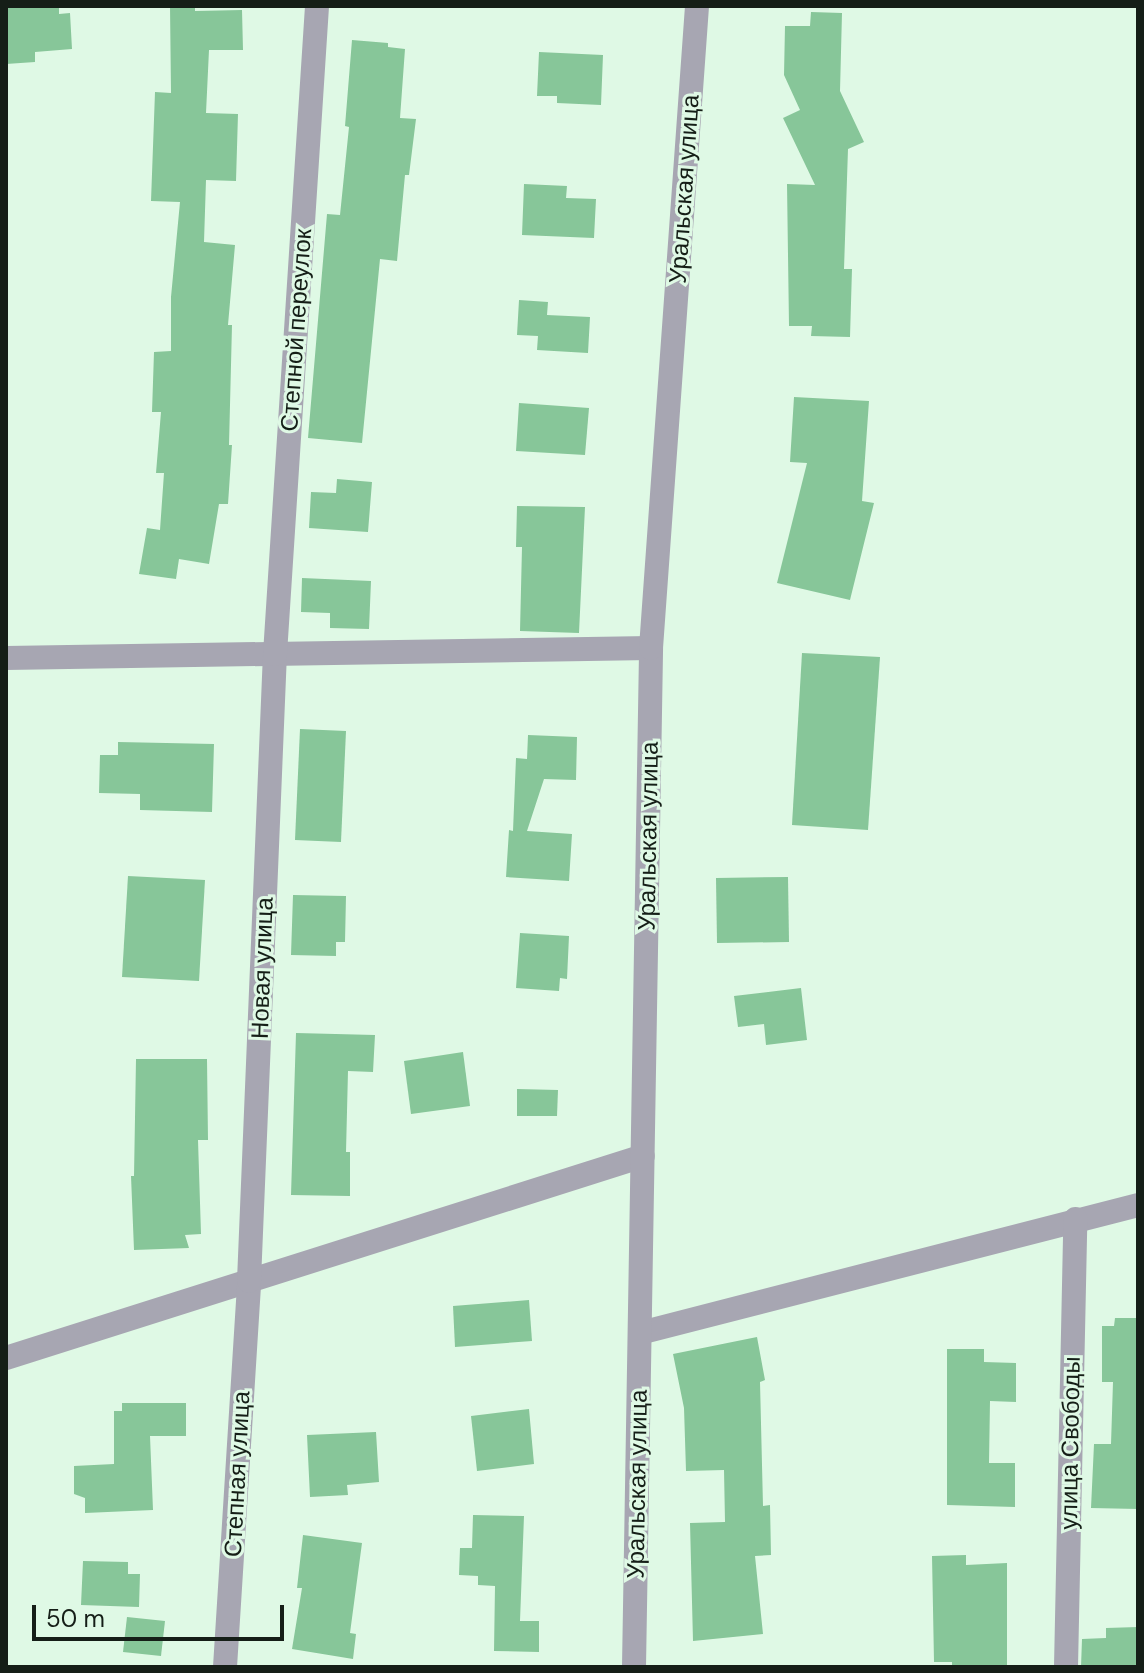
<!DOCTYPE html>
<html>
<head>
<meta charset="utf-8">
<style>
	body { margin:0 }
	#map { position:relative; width:1144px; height:1673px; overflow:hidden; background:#dff9e5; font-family:"DM Sans",sans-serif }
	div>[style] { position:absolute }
	.building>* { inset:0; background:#87c699 }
	.minor>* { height:24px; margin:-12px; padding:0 12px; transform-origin:12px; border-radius:12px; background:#a7a6b2 }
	span { translate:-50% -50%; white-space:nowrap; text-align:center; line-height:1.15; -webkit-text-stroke:6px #dff9e5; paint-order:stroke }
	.street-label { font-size:24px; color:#151e17 }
	.frame { position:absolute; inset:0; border:8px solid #151e17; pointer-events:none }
	.scale { position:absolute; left:32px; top:1605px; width:252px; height:36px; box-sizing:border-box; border:4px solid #151e17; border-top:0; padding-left:10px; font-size:24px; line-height:28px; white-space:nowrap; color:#151e17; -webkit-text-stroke:6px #dff9e5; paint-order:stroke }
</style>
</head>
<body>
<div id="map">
	<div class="building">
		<div style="clip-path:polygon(6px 6px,59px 6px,59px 14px,70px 13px,72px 49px,35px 52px,35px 62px,6px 64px)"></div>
		<div style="clip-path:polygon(170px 6px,195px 6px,195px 11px,242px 10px,243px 50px,209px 50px,206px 113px,238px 114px,236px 181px,206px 180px,204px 242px,235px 245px,228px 325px,232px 325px,229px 445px,232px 445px,228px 504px,219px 504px,209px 564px,179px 559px,176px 579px,139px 574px,147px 528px,160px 530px,164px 473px,156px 473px,161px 412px,152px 412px,154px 352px,171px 351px,171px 297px,180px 202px,151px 201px,155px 92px,171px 93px)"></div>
		<div style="clip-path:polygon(811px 12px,842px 13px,840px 91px,864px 142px,848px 149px,844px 269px,852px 269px,850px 337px,811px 336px,812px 326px,789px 326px,787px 184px,815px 185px,783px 118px,800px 110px,784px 75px,785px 26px,810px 26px)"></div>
		<div style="clip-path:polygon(352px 40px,388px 43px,388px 47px,405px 49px,400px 118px,416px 119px,409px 175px,405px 175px,397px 261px,380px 259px,362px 443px,308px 438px,327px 214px,340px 215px,349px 127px,345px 126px)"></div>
		<div style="clip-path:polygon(539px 52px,603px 55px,601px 105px,557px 103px,557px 96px,537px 96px)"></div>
		<div style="clip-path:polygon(524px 184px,567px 186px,566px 198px,596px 199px,594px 238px,522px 235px)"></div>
		<div style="clip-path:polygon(519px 300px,548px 302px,547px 315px,590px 317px,588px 353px,537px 350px,538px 336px,517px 335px)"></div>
		<div style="clip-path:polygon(794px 397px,869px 401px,862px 501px,874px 503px,850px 600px,777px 583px,807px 463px,790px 462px)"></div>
		<div style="clip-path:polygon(519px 403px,589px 408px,585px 455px,516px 451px)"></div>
		<div style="clip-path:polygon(337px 479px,372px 482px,368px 532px,309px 528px,311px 492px,336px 493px)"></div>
		<div style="clip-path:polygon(517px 506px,585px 507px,579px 633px,520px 631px,522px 547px,516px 547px)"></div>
		<div style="clip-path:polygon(302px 578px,371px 581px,369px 629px,330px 628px,330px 613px,301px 612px)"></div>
		<div style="clip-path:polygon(802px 653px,880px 657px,868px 830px,792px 825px)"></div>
		<div style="clip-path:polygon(300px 729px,346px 731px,341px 842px,295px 840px)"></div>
		<div style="clip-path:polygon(528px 735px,577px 737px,576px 780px,544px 779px,527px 831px,572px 834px,569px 881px,506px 877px,509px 830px,513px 831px,516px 758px,527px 759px)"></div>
		<div style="clip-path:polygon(118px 742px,214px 744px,212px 812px,140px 810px,140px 794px,99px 793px,100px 755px,118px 755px)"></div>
		<div style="clip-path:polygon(128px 876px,205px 880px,199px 981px,122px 977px)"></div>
		<div style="clip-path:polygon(788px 877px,789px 942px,717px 943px,716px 878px)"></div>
		<div style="clip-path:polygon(293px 895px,346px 896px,345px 942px,336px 942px,336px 956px,291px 955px)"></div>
		<div style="clip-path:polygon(520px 933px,569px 936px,567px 979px,560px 978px,559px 991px,516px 988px)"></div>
		<div style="clip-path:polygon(801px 988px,807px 1040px,766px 1045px,764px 1024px,738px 1027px,734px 996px)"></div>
		<div style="clip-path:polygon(296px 1033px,375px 1035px,373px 1072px,348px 1071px,346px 1152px,350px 1152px,350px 1196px,291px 1195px)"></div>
		<div style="clip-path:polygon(463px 1052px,470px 1106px,411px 1114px,404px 1061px)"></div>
		<div style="clip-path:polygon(136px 1059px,207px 1059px,208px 1140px,198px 1140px,201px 1234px,185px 1235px,189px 1248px,134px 1250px,131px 1176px,134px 1176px)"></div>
		<div style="clip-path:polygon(517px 1089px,558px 1090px,557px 1116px,517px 1116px)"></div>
		<div style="clip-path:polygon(529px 1300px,532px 1341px,455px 1347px,453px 1306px)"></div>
		<div style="clip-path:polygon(1115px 1318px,1138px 1318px,1138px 1509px,1091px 1508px,1094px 1444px,1111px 1444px,1113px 1382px,1102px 1382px,1102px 1326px,1114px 1326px)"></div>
		<div style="clip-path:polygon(757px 1337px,765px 1380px,760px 1382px,763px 1506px,770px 1505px,771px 1555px,755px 1556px,763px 1634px,693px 1641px,690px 1523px,725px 1522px,724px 1470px,686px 1471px,684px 1408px,673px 1354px)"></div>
		<div style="clip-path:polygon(947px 1349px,984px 1349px,984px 1362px,1016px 1363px,1016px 1402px,990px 1401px,989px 1463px,1015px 1463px,1015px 1507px,947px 1505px)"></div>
		<div style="clip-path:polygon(122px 1403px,186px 1403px,186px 1436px,150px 1436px,153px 1510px,85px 1513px,85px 1498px,74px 1494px,74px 1466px,114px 1464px,114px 1411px,122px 1411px)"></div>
		<div style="clip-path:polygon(529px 1409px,534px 1464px,477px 1471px,471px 1416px)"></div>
		<div style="clip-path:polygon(376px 1432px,379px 1482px,347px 1485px,348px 1495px,310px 1497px,307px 1435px)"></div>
		<div style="clip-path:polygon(473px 1515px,524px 1516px,520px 1621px,539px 1621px,539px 1652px,494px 1651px,495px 1586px,478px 1585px,478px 1576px,459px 1575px,460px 1548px,472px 1548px)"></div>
		<div style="clip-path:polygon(303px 1535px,362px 1543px,350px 1633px,356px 1634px,353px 1659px,292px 1649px,302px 1588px,297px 1588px)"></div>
		<div style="clip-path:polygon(966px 1555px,966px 1565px,1007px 1563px,1007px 1667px,952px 1667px,952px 1662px,934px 1662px,932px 1556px)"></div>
		<div style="clip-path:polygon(83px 1561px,128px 1562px,128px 1574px,140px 1574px,139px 1607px,81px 1605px)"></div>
		<div style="clip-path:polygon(127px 1617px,165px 1621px,161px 1656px,123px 1652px)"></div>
		<div style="clip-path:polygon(1138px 1627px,1138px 1667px,1081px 1667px,1082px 1639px,1106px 1638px,1106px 1628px)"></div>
	</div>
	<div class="minor">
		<div style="left:6px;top:658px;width:645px;rotate:-0.89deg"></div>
		<div style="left:640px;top:1333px;width:514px;rotate:-14.41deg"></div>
		<div style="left:6px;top:1358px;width:668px;rotate:-17.59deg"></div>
		<div style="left:225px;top:1667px;width:387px;rotate:-86.4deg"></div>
		<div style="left:249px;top:1281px;width:628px;rotate:-87.63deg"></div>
		<div style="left:275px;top:654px;width:649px;rotate:-86.29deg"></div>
		<div style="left:634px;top:1667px;width:1019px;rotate:-89.04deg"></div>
		<div style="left:651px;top:648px;width:644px;rotate:-85.9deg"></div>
		<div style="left:1066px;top:1667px;width:448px;rotate:-88.8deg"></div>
	</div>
	<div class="street-label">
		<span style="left:684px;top:189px;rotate:-86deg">Уральская улица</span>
		<span style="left:296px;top:330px;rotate:-86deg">Степной переулок</span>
		<span style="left:648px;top:836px;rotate:-89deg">Уральская улица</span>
		<span style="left:262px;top:968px;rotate:-88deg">Новая улица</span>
		<span style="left:1070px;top:1443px;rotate:-89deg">улица Свободы</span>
		<span style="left:237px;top:1474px;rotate:-87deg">Степная улица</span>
		<span style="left:637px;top:1484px;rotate:-89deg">Уральская улица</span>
	</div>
	<div class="frame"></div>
	<div class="scale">50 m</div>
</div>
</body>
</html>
